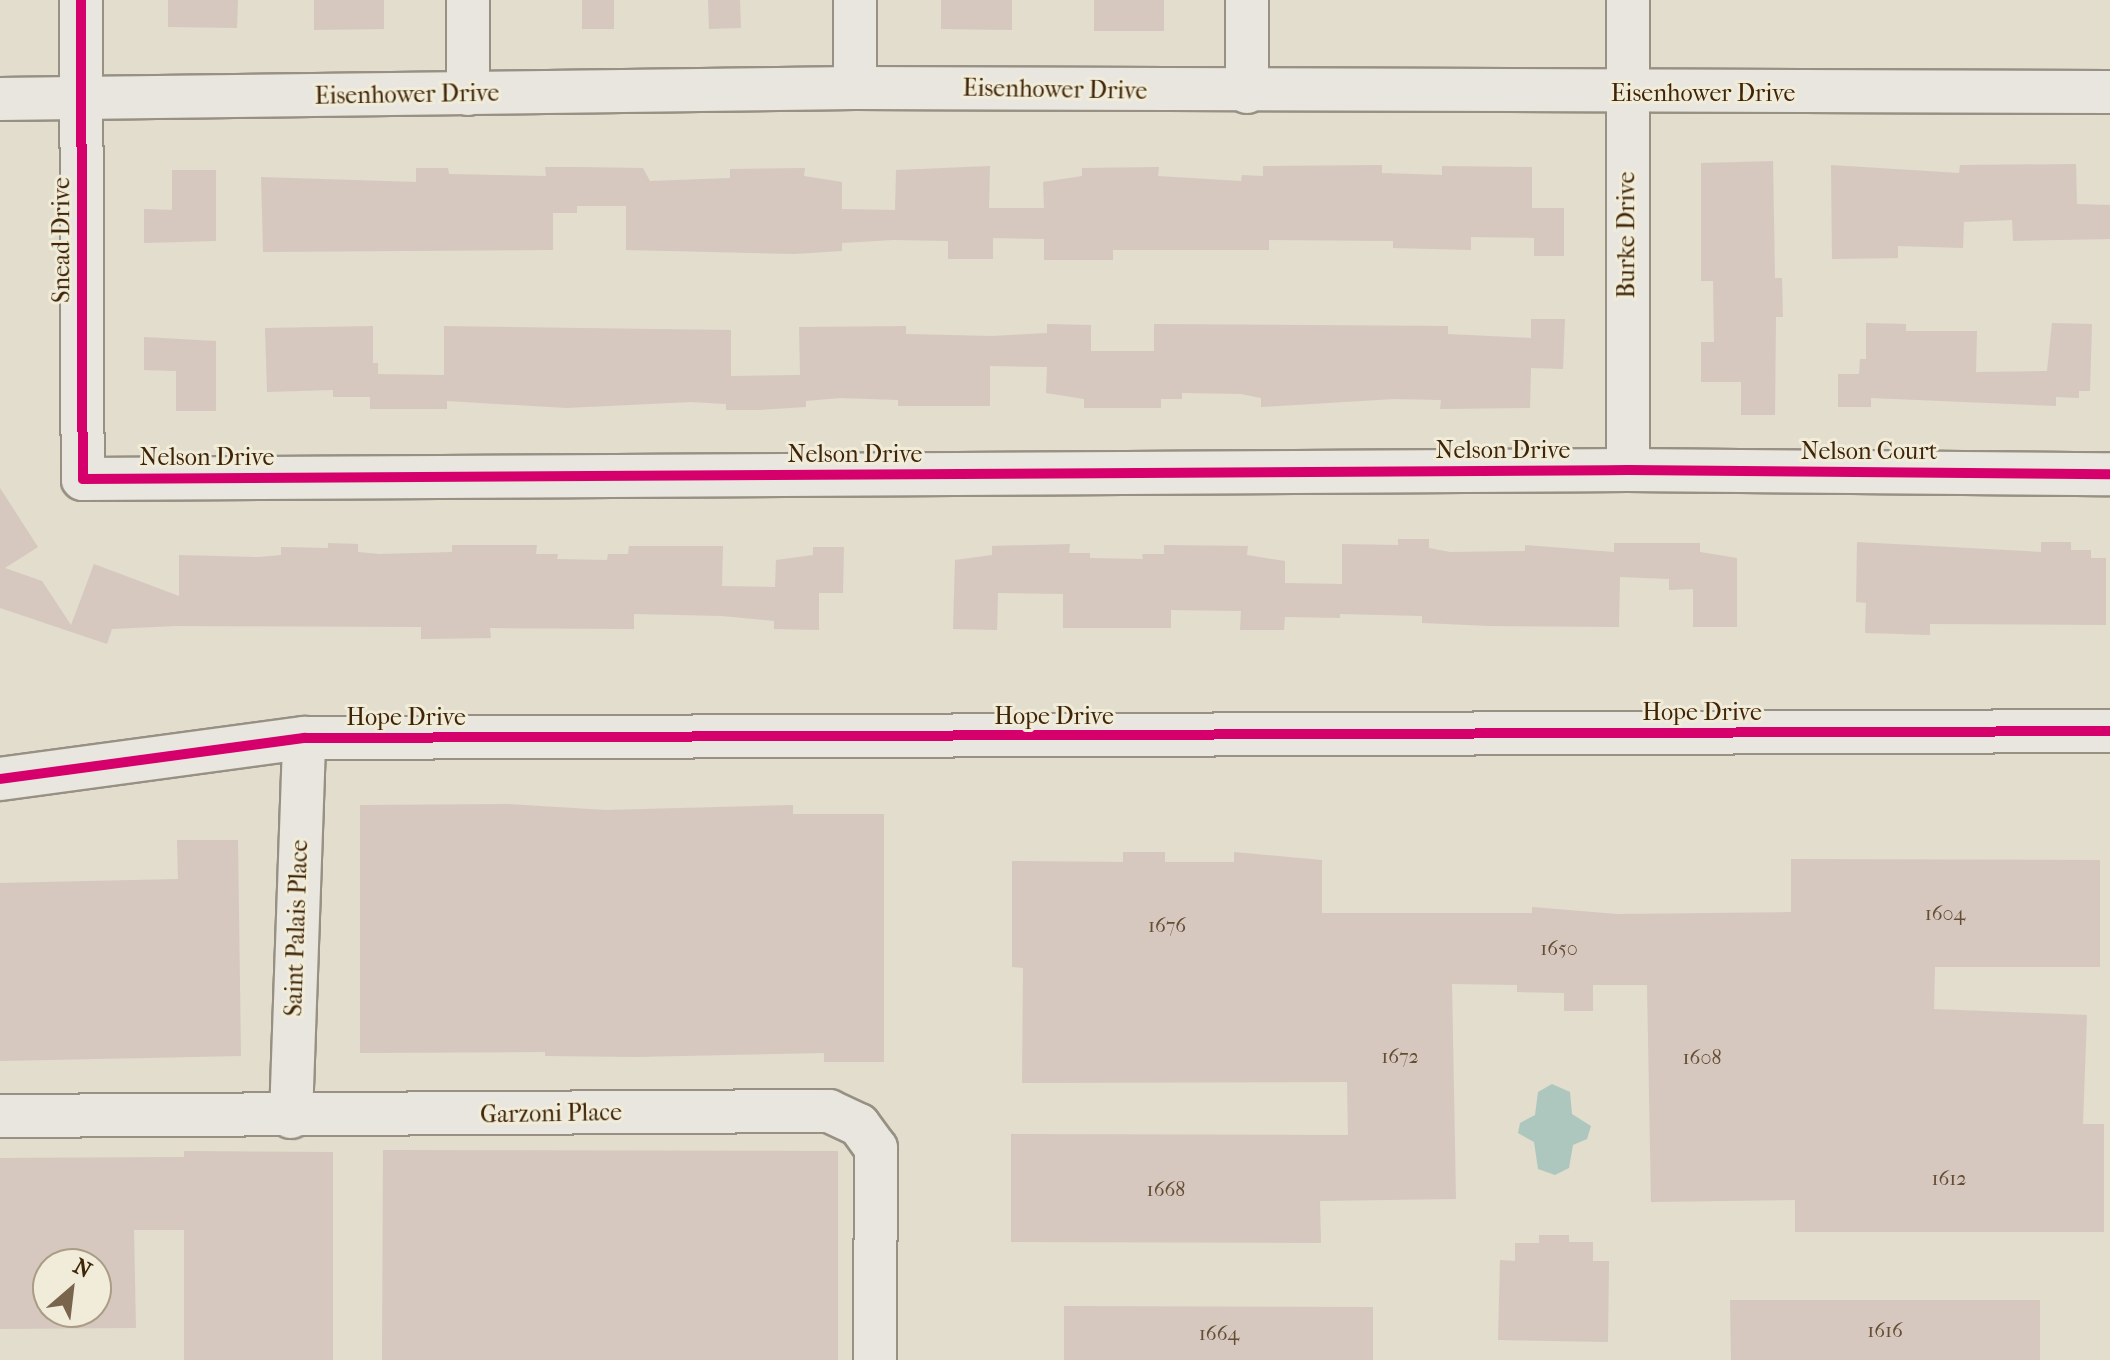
<!DOCTYPE html>
<html>
<head>
<meta charset="utf-8">
<style>
	body { margin:0 }
	#map { position:relative; width:2110px; height:1360px; overflow:hidden; background:#e2ddcd; font-family:"IM FELL French Canon",serif }
	div>[style] { position:absolute }
	.water>* { inset:0; background:#aec7be }
	.building>* { inset:0; background:#d6c8be }
	.roads { filter:drop-shadow(2px 0 #979083) drop-shadow(-2px 0 #979083) drop-shadow(0 2px #979083) drop-shadow(0 -2px #979083) }
	.minor>* { height:42px; margin:-21px; padding:0 21px; transform-origin:21px; border-radius:21px; background:#e8e6de }
	.cycleway>* { height:10px; margin:-5px; padding:0 5px; transform-origin:5px; border-radius:5px; background:#d6006c }
	span { translate:-50% -50%; white-space:nowrap; text-align:center; line-height:1.15; -webkit-text-stroke:6px #f1ecd9; paint-order:stroke }
	.number-label { font-size:20px; color:#654d34 }
	.number-label span { -webkit-text-stroke-width:0 }
	.street-label { font-size:24px; color:#3f2406 }
	.north { position:absolute; left:32px; top:1248px; width:80px; height:80px; box-sizing:border-box; background:#f1ecd9; border:2px solid #aa9c85; border-radius:50%; rotate:28deg; font-size:22px; font-weight:700; line-height:32px; text-align:center; color:#3f2406 }
	.north::after { content:''; display:block; margin:auto; width:28px; height:36px; background:#78654c; clip-path:polygon(50% 0,100% 100%,50% 72%,0 100%) }
</style>
</head>
<body>
<div id="map">
	<div class="water">
		<div style="clip-path:polygon(1552px 1084px,1570px 1092px,1572px 1114px,1591px 1126px,1587px 1139px,1573px 1145px,1569px 1168px,1555px 1175px,1538px 1169px,1534px 1142px,1518px 1133px,1520px 1123px,1535px 1115px,1538px 1092px)"></div>
	</div>
	<div class="building">
		<div style="clip-path:polygon(168px 0,238px 0,237px 28px,168px 27px)"></div>
		<div style="clip-path:polygon(314px 0,384px 0,384px 29px,314px 30px)"></div>
		<div style="clip-path:polygon(582px 0,614px 0,614px 29px,582px 29px)"></div>
		<div style="clip-path:polygon(708px 0,740px 0,741px 28px,709px 29px)"></div>
		<div style="clip-path:polygon(941px 0,1012px 0,1012px 30px,941px 29px)"></div>
		<div style="clip-path:polygon(1094px 0,1164px 0,1164px 31px,1094px 31px)"></div>
		<div style="clip-path:polygon(1773px 161px,1775px 278px,1782px 278px,1783px 317px,1776px 317px,1775px 415px,1741px 415px,1741px 382px,1701px 382px,1701px 342px,1714px 342px,1713px 281px,1701px 281px,1701px 163px)"></div>
		<div style="clip-path:polygon(2076px 164px,2077px 204px,2110px 205px,2110px 239px,2013px 241px,2012px 220px,1964px 222px,1963px 248px,1898px 246px,1898px 258px,1832px 259px,1831px 165px,1959px 173px,1960px 165px)"></div>
		<div style="clip-path:polygon(1382px 165px,1382px 173px,1442px 175px,1442px 166px,1532px 167px,1532px 208px,1564px 208px,1564px 256px,1534px 256px,1534px 238px,1471px 237px,1471px 250px,1393px 248px,1393px 241px,1269px 240px,1269px 250px,1113px 250px,1113px 260px,1044px 260px,1044px 239px,993px 238px,993px 259px,948px 259px,948px 241px,893px 240px,842px 243px,842px 251px,794px 254px,626px 250px,626px 206px,577px 206px,577px 213px,553px 213px,553px 250px,263px 252px,261px 177px,416px 182px,416px 168px,448px 168px,449px 174px,546px 176px,545px 167px,576px 167px,643px 168px,650px 181px,730px 178px,730px 169px,805px 168px,804px 176px,842px 182px,842px 209px,895px 210px,896px 170px,990px 166px,989px 208px,1044px 208px,1043px 182px,1082px 176px,1082px 168px,1159px 167px,1158px 176px,1241px 181px,1242px 175px,1263px 176px,1263px 166px)"></div>
		<div style="clip-path:polygon(172px 170px,216px 170px,216px 241px,144px 243px,144px 209px,172px 210px)"></div>
		<div style="clip-path:polygon(1531px 319px,1565px 319px,1563px 369px,1531px 368px,1530px 408px,1440px 409px,1441px 400px,1395px 399px,1261px 407px,1261px 398px,1241px 394px,1182px 393px,1182px 399px,1161px 399px,1161px 408px,1084px 408px,1084px 399px,1046px 393px,1047px 367px,990px 366px,990px 406px,898px 406px,898px 400px,840px 398px,806px 401px,806px 407px,758px 410px,726px 410px,726px 404px,691px 402px,566px 408px,447px 401px,447px 409px,370px 409px,370px 397px,333px 397px,333px 390px,267px 392px,265px 328px,373px 326px,373px 363px,378px 363px,378px 374px,444px 375px,444px 326px,731px 330px,731px 376px,800px 375px,799px 327px,906px 326px,906px 334px,992px 336px,1047px 333px,1047px 324px,1091px 325px,1091px 351px,1154px 351px,1154px 324px,1448px 326px,1448px 334px,1531px 338px)"></div>
		<div style="clip-path:polygon(1866px 323px,1906px 324px,1906px 331px,1977px 331px,1976px 372px,2047px 371px,2052px 323px,2092px 324px,2090px 391px,2079px 391px,2079px 398px,2056px 397px,2056px 406px,1871px 398px,1871px 407px,1838px 407px,1838px 374px,1859px 374px,1860px 359px,1866px 359px)"></div>
		<div style="clip-path:polygon(144px 337px,216px 341px,216px 411px,176px 411px,176px 371px,144px 370px)"></div>
		<div style="clip-path:polygon(0 488px,38px 547px,5px 568px,42px 581px,71px 625px,94px 564px,179px 596px,179px 555px,259px 557px,281px 555px,281px 547px,328px 548px,328px 543px,358px 544px,358px 552px,379px 554px,452px 552px,452px 545px,537px 545px,536px 554px,558px 554px,557px 559px,607px 560px,608px 554px,628px 554px,629px 546px,723px 546px,722px 586px,775px 587px,776px 560px,813px 555px,813px 547px,844px 547px,843px 593px,819px 593px,819px 630px,774px 629px,774px 621px,722px 616px,634px 614px,634px 629px,490px 628px,491px 638px,421px 639px,421px 627px,176px 626px,112px 629px,107px 644px,0 608px)"></div>
		<div style="clip-path:polygon(1398px 539px,1429px 539px,1429px 548px,1450px 552px,1525px 551px,1525px 545px,1614px 552px,1614px 543px,1700px 543px,1700px 552px,1737px 558px,1737px 627px,1693px 627px,1693px 589px,1669px 590px,1669px 579px,1620px 577px,1619px 627px,1491px 626px,1422px 623px,1422px 616px,1340px 614px,1340px 618px,1285px 617px,1284px 630px,1240px 630px,1241px 611px,1171px 610px,1171px 628px,1063px 628px,1063px 594px,998px 593px,997px 630px,953px 629px,955px 560px,992px 555px,992px 546px,1070px 544px,1069px 553px,1090px 553px,1090px 558px,1143px 559px,1142px 554px,1164px 554px,1164px 545px,1248px 546px,1247px 555px,1285px 561px,1285px 583px,1342px 584px,1342px 544px,1398px 545px)"></div>
		<div style="clip-path:polygon(1857px 542px,2041px 552px,2041px 542px,2071px 542px,2071px 550px,2091px 550px,2091px 558px,2106px 558px,2106px 625px,1930px 624px,1930px 635px,1865px 633px,1866px 603px,1856px 602px)"></div>
		<div style="clip-path:polygon(508px 804px,606px 810px,793px 805px,793px 814px,884px 814px,884px 1062px,824px 1062px,824px 1053px,636px 1057px,545px 1056px,545px 1052px,360px 1053px,360px 805px)"></div>
		<div style="clip-path:polygon(177px 840px,238px 840px,241px 1056px,0 1061px,0 883px,178px 879px)"></div>
		<div style="clip-path:polygon(1123px 852px,1165px 852px,1165px 862px,1234px 862px,1234px 852px,1322px 860px,1322px 913px,1532px 913px,1532px 907px,1617px 914px,1791px 912px,1791px 859px,2100px 860px,2100px 967px,1935px 967px,1934px 1009px,2087px 1015px,2083px 1124px,2104px 1124px,2104px 1232px,1795px 1232px,1795px 1200px,1651px 1202px,1647px 985px,1593px 985px,1593px 1011px,1564px 1011px,1564px 993px,1517px 992px,1517px 985px,1452px 984px,1456px 1199px,1320px 1201px,1321px 1243px,1011px 1242px,1011px 1134px,1348px 1135px,1347px 1082px,1022px 1083px,1023px 968px,1012px 967px,1012px 861px,1123px 862px)"></div>
		<div style="clip-path:polygon(383px 1150px,838px 1151px,838px 1360px,382px 1360px)"></div>
		<div style="clip-path:polygon(evenodd,184px 1151px,333px 1152px,333px 1360px,184px 1360px,184px 1230px,134px 1230px,136px 1328px,0 1329px,0 1158px,184px 1157px,184px 1151px,48px 1264px,96px 1264px,96px 1312px,48px 1312px,48px 1264px)"></div>
		<div style="clip-path:polygon(1539px 1235px,1569px 1235px,1569px 1242px,1593px 1242px,1593px 1261px,1609px 1261px,1608px 1342px,1498px 1340px,1500px 1260px,1515px 1261px,1515px 1243px,1539px 1243px)"></div>
		<div style="clip-path:polygon(1730px 1300px,2040px 1300px,2040px 1360px,1731px 1360px)"></div>
		<div style="clip-path:polygon(1064px 1306px,1373px 1307px,1373px 1360px,1064px 1360px)"></div>
	</div>
	<div class="roads">
		<div class="minor">
			<div style="left:81px;top:0;width:479px;rotate:89.8deg"></div>
			<div style="left:83px;top:479px;width:1545px;rotate:-0.33deg"></div>
			<div style="left:1628px;top:470px;width:482px;rotate:0.5deg"></div>
			<div style="left:855px;top:0;width:88px;rotate:90deg"></div>
			<div style="left:1247px;top:0;width:92px;rotate:90deg"></div>
			<div style="left:1628px;top:0;width:470px;rotate:90deg"></div>
			<div style="left:468px;top:94px;width:94px;rotate:-90deg"></div>
			<div style="left:0;top:99px;width:855px;rotate:-0.74deg"></div>
			<div style="left:855px;top:88px;width:1255px;rotate:0.18deg"></div>
			<div style="left:0;top:779px;width:307px;rotate:-7.7deg"></div>
			<div style="left:304px;top:738px;width:1806px;rotate:-0.22deg"></div>
			<div style="left:0;top:1116px;width:829px;rotate:-0.35deg"></div>
			<div style="left:829px;top:1111px;width:33px;rotate:25deg"></div>
			<div style="left:859px;top:1125px;width:29px;rotate:54deg"></div>
			<div style="left:876px;top:1148px;width:212px;rotate:90.3deg"></div>
			<div style="left:291px;top:1117px;width:379px;rotate:-88deg"></div>
		</div>
	</div>
	<div class="cycleway">
		<div style="left:81px;top:0;width:479px;rotate:89.8deg"></div>
		<div style="left:83px;top:479px;width:1545px;rotate:-0.33deg"></div>
		<div style="left:1628px;top:470px;width:482px;rotate:0.5deg"></div>
		<div style="left:0;top:779px;width:307px;rotate:-7.7deg"></div>
		<div style="left:304px;top:738px;width:1806px;rotate:-0.22deg"></div>
	</div>
	<div class="number-label">
		<span style="left:1945px;top:913px">1604</span>
		<span style="left:1167px;top:925px">1676</span>
		<span style="left:1559px;top:948px">1650</span>
		<span style="left:1400px;top:1056px">1672</span>
		<span style="left:1702px;top:1057px">1608</span>
		<span style="left:1949px;top:1178px">1612</span>
		<span style="left:1166px;top:1189px">1668</span>
		<span style="left:1885px;top:1330px">1616</span>
		<span style="left:1219px;top:1333px">1664</span>
	</div>
	<div class="street-label">
		<span style="left:1055px;top:90px;rotate:1deg">Eisenhower Drive</span>
		<span style="left:1703px;top:94px">Eisenhower Drive</span>
		<span style="left:407px;top:95px;rotate:-1deg">Eisenhower Drive</span>
		<span style="left:1627px;top:235px;rotate:-90deg">Burke Drive</span>
		<span style="left:62px;top:240px;rotate:-90deg">Snead Drive</span>
		<span style="left:1503px;top:451px">Nelson Drive</span>
		<span style="left:1869px;top:452px">Nelson Court</span>
		<span style="left:855px;top:455px">Nelson Drive</span>
		<span style="left:207px;top:458px">Nelson Drive</span>
		<span style="left:1702px;top:713px">Hope Drive</span>
		<span style="left:1054px;top:717px">Hope Drive</span>
		<span style="left:406px;top:718px">Hope Drive</span>
		<span style="left:297px;top:928px;rotate:-88deg">Saint Palais Place</span>
		<span style="left:551px;top:1114px;rotate:-1deg">Garzoni Place</span>
	</div>
	<div class="north">N</div>
</div>
</body>
</html>
